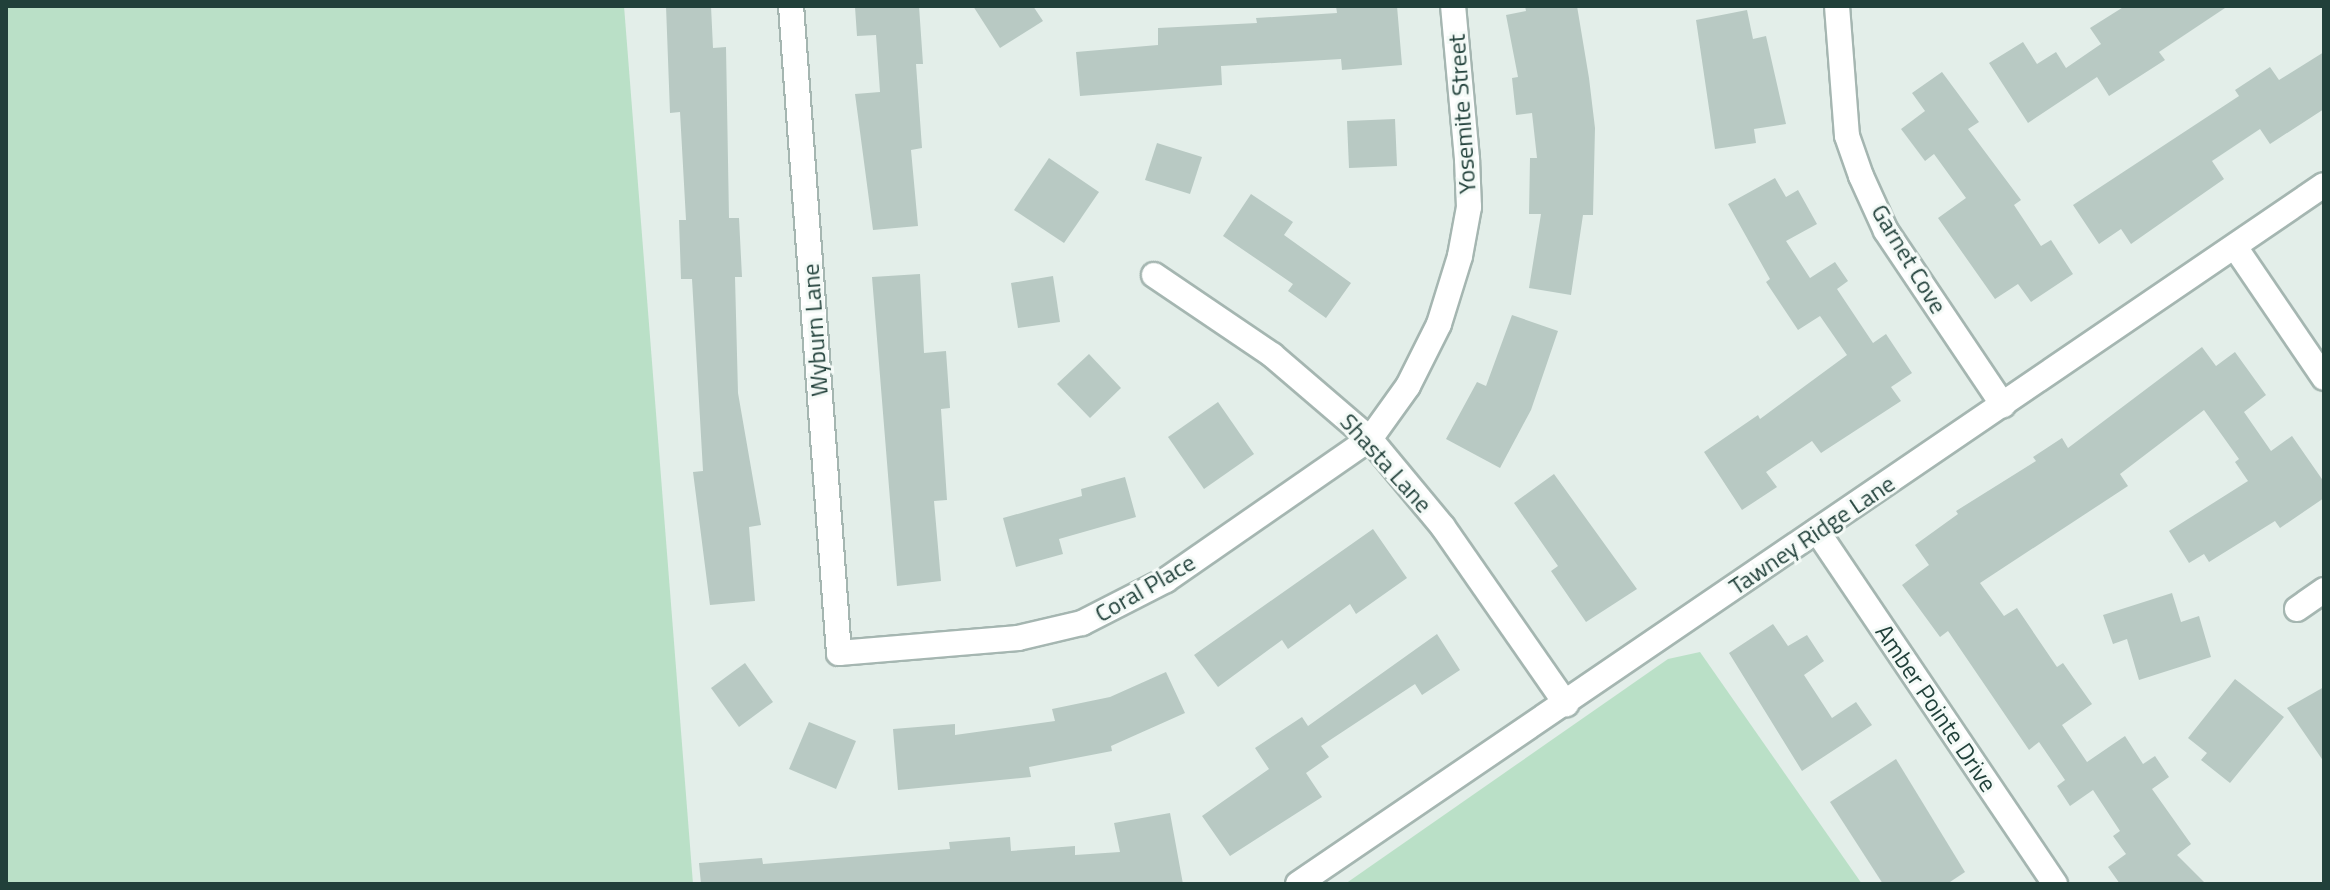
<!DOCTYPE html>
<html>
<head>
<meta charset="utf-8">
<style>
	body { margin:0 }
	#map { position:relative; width:2330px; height:890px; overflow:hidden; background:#e3eee9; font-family:"Titillium Web",sans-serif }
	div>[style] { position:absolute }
	.green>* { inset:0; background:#bae0c7 }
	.building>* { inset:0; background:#b8c9c3 }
	.roads { filter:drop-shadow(2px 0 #a5b6b1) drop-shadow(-2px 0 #a5b6b1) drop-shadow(0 2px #a5b6b1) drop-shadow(0 -2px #a5b6b1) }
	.minor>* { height:24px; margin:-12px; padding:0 12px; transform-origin:12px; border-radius:12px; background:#fff }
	span { translate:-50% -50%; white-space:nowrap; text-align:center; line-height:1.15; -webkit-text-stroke:6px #f4faf7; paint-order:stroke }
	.street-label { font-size:24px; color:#21403a }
	.frame { position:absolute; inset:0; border:8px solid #21403a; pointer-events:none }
</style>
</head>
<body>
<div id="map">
	<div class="green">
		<div style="clip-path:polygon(6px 6px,624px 6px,693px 884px,6px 884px)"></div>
		<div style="clip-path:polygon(1700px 652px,1862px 884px,1345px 884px,1668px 659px)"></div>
	</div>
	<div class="building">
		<div style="clip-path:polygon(666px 6px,711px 6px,713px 48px,726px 47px,729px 218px,739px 218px,742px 277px,735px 277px,738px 393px,761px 525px,749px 527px,755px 601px,710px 605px,693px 472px,703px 471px,692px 279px,681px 279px,679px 220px,686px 220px,680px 112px,670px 113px)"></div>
		<div style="clip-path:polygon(919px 6px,923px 64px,916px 64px,922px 148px,911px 150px,918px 226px,873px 230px,855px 94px,880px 92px,876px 35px,857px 36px,855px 7px)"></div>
		<div style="clip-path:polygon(973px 6px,1033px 6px,1043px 21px,1000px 48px)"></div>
		<div style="clip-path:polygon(1336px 6px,1397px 6px,1402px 65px,1342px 70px,1341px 59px,1221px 66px,1222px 85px,1080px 96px,1076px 52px,1158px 45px,1158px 28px,1257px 23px,1256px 18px,1337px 13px)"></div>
		<div style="clip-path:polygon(1525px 6px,1577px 6px,1589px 78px,1595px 128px,1593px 215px,1583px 215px,1571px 295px,1529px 288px,1541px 214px,1529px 214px,1530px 158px,1537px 158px,1532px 113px,1516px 115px,1512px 78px,1518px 77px,1506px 15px,1526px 11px)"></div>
		<div style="clip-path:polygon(2125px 6px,2228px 6px,2159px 52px,2165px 60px,2109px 96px,2097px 77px,2028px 123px,1989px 63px,2023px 42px,2037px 64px,2056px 52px,2066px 68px,2101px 44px,2090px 28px)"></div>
		<div style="clip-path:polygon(1747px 10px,1753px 39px,1766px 36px,1786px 124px,1754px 129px,1756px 143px,1715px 149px,1696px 20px)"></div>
		<div style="clip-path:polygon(2324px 52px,2324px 109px,2270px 144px,2260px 129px,2212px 161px,2224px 179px,2131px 244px,2121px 229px,2099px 244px,2073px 205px,2239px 96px,2235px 90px,2270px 67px,2279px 80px)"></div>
		<div style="clip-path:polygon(1942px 72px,1979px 122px,1968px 129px,2021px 200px,2014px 205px,2041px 246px,2051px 240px,2073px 274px,2031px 302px,2018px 284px,1995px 299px,1938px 218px,1966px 198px,1934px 154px,1925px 161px,1901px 129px,1925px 111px,1912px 93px)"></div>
		<div style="clip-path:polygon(1395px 119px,1397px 166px,1349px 168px,1347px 121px)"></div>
		<div style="clip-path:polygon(1157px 143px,1202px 157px,1190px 194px,1145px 180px)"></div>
		<div style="clip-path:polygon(1049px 158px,1099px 192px,1064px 243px,1014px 210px)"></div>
		<div style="clip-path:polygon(1775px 178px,1786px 197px,1798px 190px,1817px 224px,1786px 241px,1810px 278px,1835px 262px,1848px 281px,1837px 289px,1873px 343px,1886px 334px,1912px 373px,1891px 387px,1901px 401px,1821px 453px,1812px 441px,1766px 472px,1777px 487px,1742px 510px,1704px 452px,1758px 415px,1760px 419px,1847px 355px,1820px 316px,1798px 330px,1766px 282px,1770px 279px,1728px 204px)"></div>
		<div style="clip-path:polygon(1251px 194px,1293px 222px,1284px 235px,1351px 283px,1326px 318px,1288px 291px,1293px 284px,1223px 236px)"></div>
		<div style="clip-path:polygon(920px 274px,924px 353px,946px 351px,950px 408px,941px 409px,947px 500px,934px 501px,941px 581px,897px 586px,872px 277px)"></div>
		<div style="clip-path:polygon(1053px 276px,1060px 322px,1018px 328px,1011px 283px)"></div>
		<div style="clip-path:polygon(1512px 315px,1558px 331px,1531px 410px,1500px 468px,1446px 439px,1477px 382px,1486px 386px)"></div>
		<div style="clip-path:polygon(2202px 347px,2216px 366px,2235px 352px,2266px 395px,2244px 412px,2271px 451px,2292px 436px,2324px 482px,2324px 498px,2280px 528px,2275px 521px,2209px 562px,2204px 554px,2189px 563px,2169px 531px,2248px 481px,2235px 462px,2239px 459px,2204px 410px,2120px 474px,2128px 486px,1980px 583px,2004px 616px,2017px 608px,2057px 667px,2063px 663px,2092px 704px,2062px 725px,2087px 762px,2125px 736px,2143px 764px,2155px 756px,2169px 777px,2152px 789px,2191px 844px,2177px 855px,2206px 884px,2120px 884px,2108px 867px,2126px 854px,2113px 836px,2120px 831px,2093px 790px,2070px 806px,2057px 786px,2065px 780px,2039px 742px,2029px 750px,1948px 631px,1940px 637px,1902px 585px,1929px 565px,1915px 545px,1958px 514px,1956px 511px,2036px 461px,2033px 457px,2062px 438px,2068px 448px)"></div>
		<div style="clip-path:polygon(1089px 354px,1121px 388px,1090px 418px,1057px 384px)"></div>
		<div style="clip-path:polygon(1218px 402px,1254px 454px,1204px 489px,1168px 437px)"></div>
		<div style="clip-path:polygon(1554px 474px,1637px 589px,1586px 622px,1551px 571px,1558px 566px,1514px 503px)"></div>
		<div style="clip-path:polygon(1125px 477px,1136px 517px,1059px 539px,1063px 554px,1016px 567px,1003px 518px,1082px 496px,1081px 489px)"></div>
		<div style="clip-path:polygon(1373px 529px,1407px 578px,1356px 614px,1350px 604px,1288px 649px,1282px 640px,1218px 687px,1194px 655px)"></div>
		<div style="clip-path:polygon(2172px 593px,2181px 622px,2199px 616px,2211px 657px,2139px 680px,2127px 639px,2113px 644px,2103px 615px)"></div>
		<div style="clip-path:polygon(1773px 624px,1788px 646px,1807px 635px,1824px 661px,1804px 675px,1832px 718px,1856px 702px,1872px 725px,1802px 771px,1729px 653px)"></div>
		<div style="clip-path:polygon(1437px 634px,1460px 670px,1422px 695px,1415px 684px,1321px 746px,1329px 757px,1306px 773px,1322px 797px,1230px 856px,1202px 816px,1269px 769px,1255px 748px,1302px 717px,1308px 726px)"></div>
		<div style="clip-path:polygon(745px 663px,773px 702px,739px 727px,711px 688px)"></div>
		<div style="clip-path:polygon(1166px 672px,1185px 713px,1111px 746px,1112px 751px,1029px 767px,1031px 777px,898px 790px,893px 729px,955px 724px,955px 735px,1055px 721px,1052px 709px,1110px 697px)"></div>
		<div style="clip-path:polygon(2235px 679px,2284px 717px,2230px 783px,2201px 760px,2207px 753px,2188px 738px)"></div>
		<div style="clip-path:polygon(2324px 687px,2324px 762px,2287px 708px)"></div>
		<div style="clip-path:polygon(809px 722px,856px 741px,836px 789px,789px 769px)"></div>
		<div style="clip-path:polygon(1896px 759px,1965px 872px,1947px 884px,1883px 884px,1830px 802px)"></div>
		<div style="clip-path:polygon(1170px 813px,1183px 884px,701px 884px,699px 863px,762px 858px,763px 864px,950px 849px,949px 842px,1010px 837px,1011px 851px,1075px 846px,1075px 855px,1120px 852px,1114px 823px)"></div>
	</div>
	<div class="roads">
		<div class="minor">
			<div style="left:791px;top:6px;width:649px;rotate:85.76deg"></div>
			<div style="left:839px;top:653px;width:180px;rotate:-4.8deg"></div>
			<div style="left:1018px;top:638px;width:66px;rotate:-13.2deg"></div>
			<div style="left:1082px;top:623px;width:94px;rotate:-27.1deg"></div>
			<div style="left:1166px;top:580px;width:248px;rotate:-34.7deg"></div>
			<div style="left:1370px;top:439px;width:65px;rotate:-54.4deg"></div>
			<div style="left:1408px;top:386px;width:69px;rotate:-63.4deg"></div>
			<div style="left:1439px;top:324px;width:71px;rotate:-72.8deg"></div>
			<div style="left:1460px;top:256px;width:50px;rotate:-79.6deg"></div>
			<div style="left:1469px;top:207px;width:48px;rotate:-92.4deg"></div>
			<div style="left:1467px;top:159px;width:154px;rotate:-95.2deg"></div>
			<div style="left:1837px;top:6px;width:130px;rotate:85.6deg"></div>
			<div style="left:1847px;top:136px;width:42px;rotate:70.7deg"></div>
			<div style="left:1861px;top:176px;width:60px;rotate:65.6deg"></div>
			<div style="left:1886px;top:231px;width:210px;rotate:56.1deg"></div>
			<div style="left:2235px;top:247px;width:158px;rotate:55.8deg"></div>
			<div style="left:1154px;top:275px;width:143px;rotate:34.1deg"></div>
			<div style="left:1272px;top:355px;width:129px;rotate:40.6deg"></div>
			<div style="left:1370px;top:439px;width:114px;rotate:50.3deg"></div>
			<div style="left:1443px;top:527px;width:216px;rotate:55.2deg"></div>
			<div style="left:1817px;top:531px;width:426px;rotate:56deg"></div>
			<div style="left:2297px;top:609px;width:33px;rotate:-35deg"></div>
			<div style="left:1298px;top:884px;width:1241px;rotate:-34.27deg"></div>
		</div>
	</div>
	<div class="street-label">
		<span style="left:1462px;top:114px;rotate:-94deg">Yosemite Street</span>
		<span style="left:1909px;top:259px;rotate:59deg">Garnet Cove</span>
		<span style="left:815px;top:330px;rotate:-94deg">Wyburn Lane</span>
		<span style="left:1386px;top:463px;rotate:48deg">Shasta Lane</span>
		<span style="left:1812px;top:535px;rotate:-34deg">Tawney Ridge Lane</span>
		<span style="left:1145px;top:588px;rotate:-30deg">Coral Place</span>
		<span style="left:1936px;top:708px;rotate:56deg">Amber Pointe Drive</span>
	</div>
	<div class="frame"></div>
</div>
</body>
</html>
